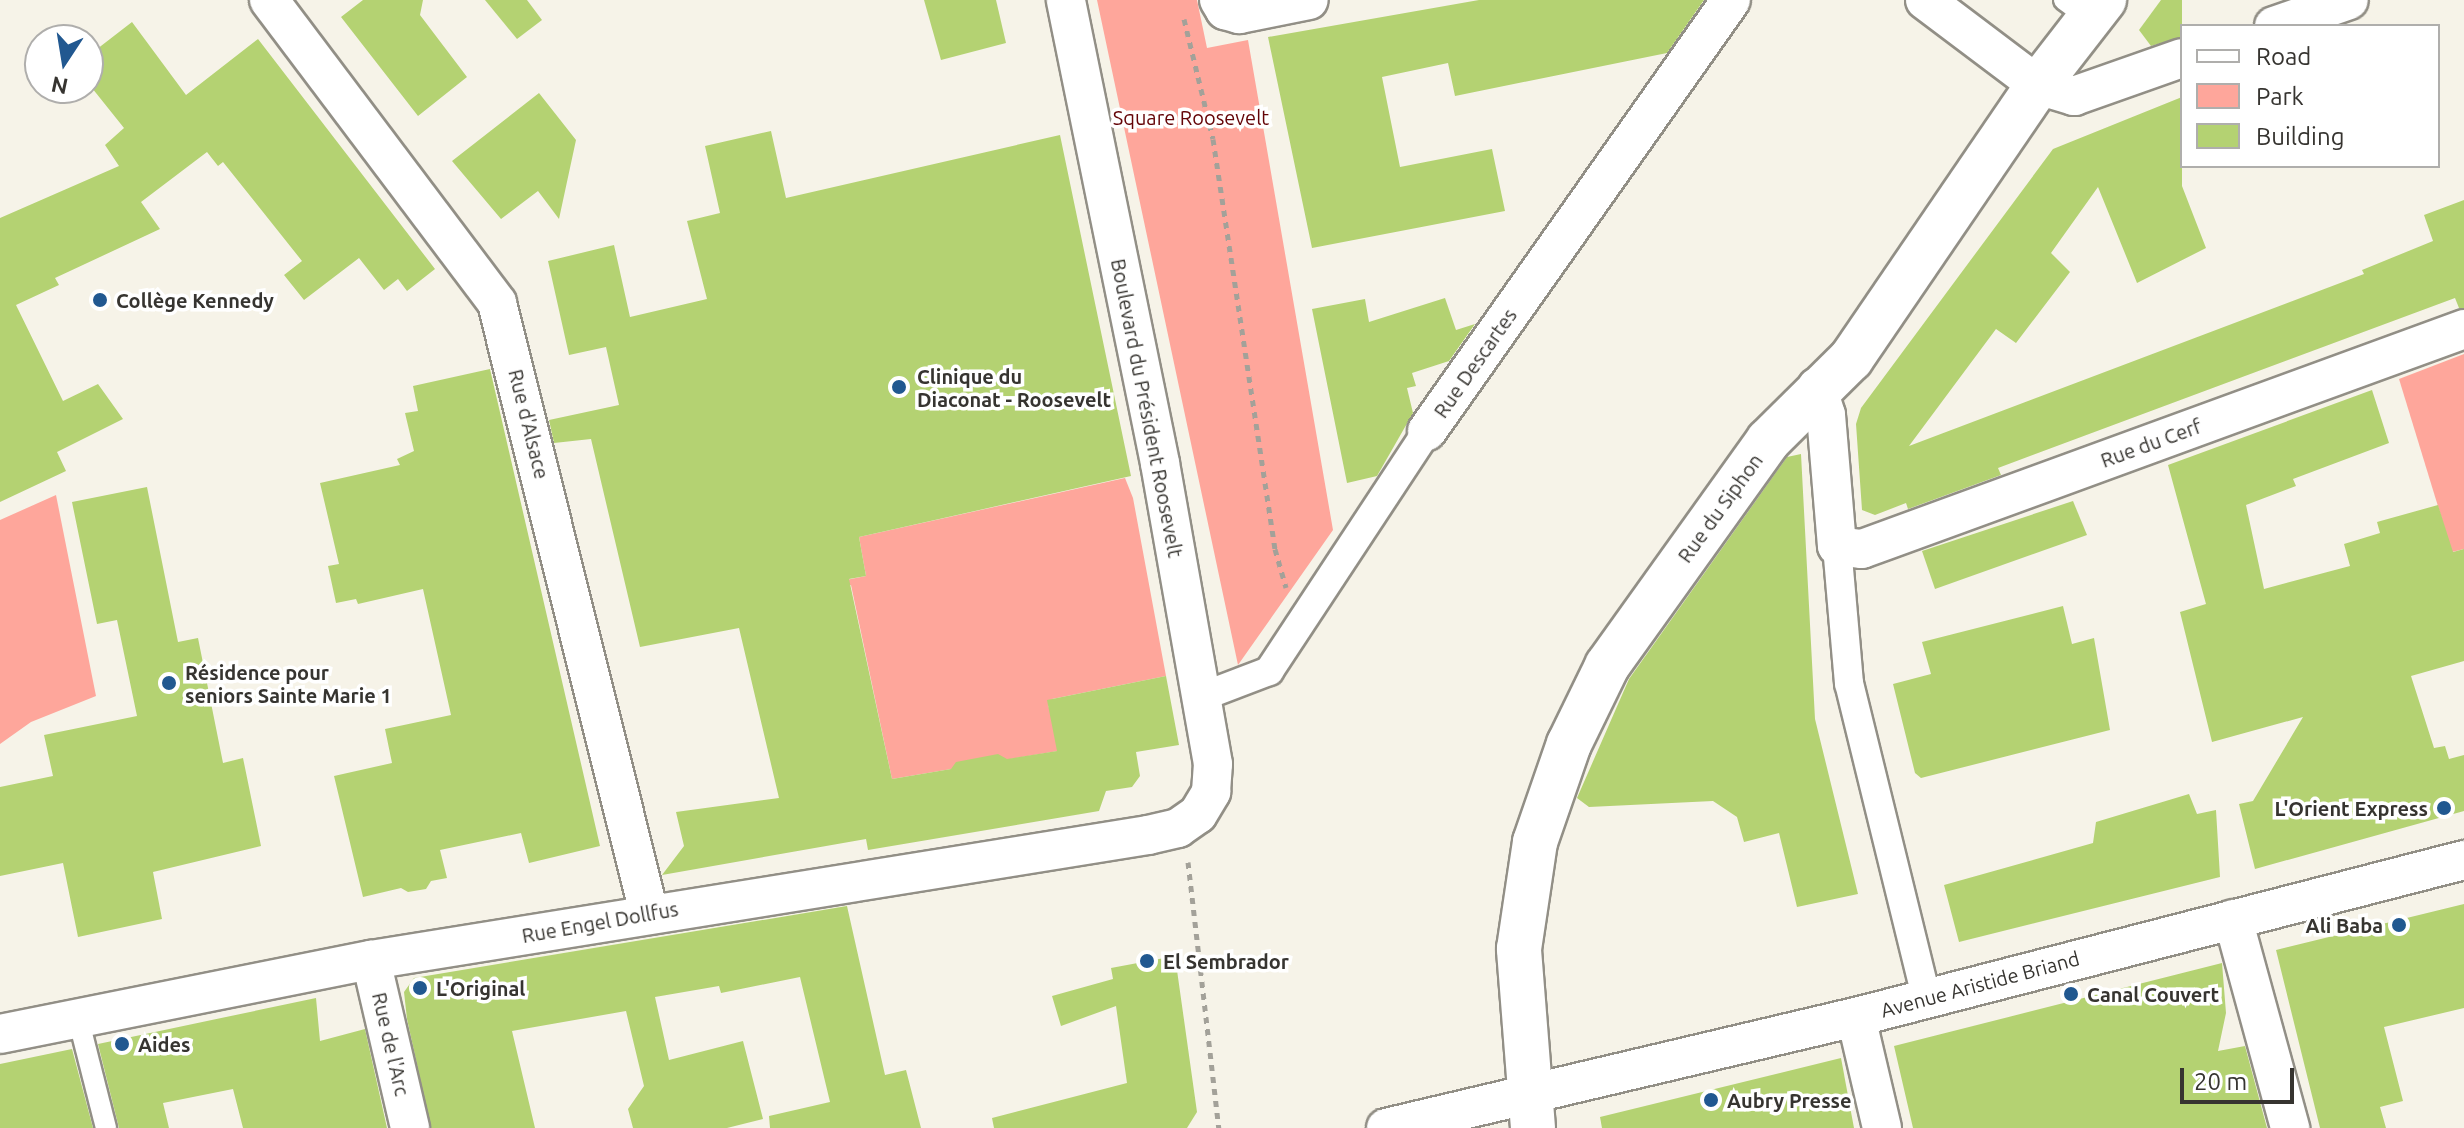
<!DOCTYPE html>
<html>
<head>
<meta charset="utf-8">
<style>
	body { margin:0 }
	#map { position:relative; width:2464px; height:1128px; overflow:hidden; background:#f6f3e8; font-family:Ubuntu,sans-serif }
	div>[style] { position:absolute }
	.green>* { inset:0; background:#fea69b }
	.building>* { inset:0; background:#b4d272 }
	.path>* { height:5px; margin-top:-2.5px; transform-origin:0; background:repeating-linear-gradient(90deg,#a3a199 0 6px,transparent 0 12px) }
	.roads { filter:drop-shadow(2px 0 #928f86) drop-shadow(-2px 0 #928f86) drop-shadow(0 2px #928f86) drop-shadow(0 -2px #928f86) }
	.service>* { height:20px; margin:-10px; padding:0 10px; transform-origin:10px; border-radius:10px; background:#fff }
	.pedestrian>* { height:28px; margin:-14px; padding:0 14px; transform-origin:14px; border-radius:14px; background:#fff }
	.minor>* { height:38px; margin:-19px; padding:0 19px; transform-origin:19px; border-radius:19px; background:#fff }
	.tertiary>* { height:44px; margin:-22px; padding:0 22px; transform-origin:22px; border-radius:22px; background:#fff }
	.dots>* { width:22px; height:22px; translate:-50% -50%; box-sizing:border-box; border:4px solid #fff; border-radius:50% }
	span { translate:-50% -50%; white-space:nowrap; text-align:center; line-height:1.15; -webkit-text-stroke:7px #fff; paint-order:stroke }
	.park-label { font-size:20px; color:#640407 }
	.poi-label { font-size:20px; color:#363430; font-weight:700 }
	.left { translate:0 -50%; text-align:left }
	.right { translate:-100% -50%; text-align:right }
	.street-label { font-size:20px; color:#363430 }
	.legend { position:absolute; left:2180px; top:24px; width:260px; height:144px; box-sizing:border-box; background:#fff; border:2px solid #afaeac; margin:0; padding:10px 14px; list-style:none; font-size:24px; color:#363430 }
	.legend li { display:flex; align-items:center; gap:16px; height:40px }
	.legend b { width:40px; border:2px solid #afaeac }
	.north { position:absolute; left:24px; top:24px; width:80px; height:80px; box-sizing:border-box; background:#fff; border:2px solid #afaeac; border-radius:50%; rotate:192deg; font-size:22px; font-weight:700; line-height:32px; text-align:center; color:#363430 }
	.north::after { content:''; display:block; margin:auto; width:28px; height:36px; background:#215890; clip-path:polygon(50% 0,100% 100%,50% 72%,0 100%) }
	.scale { position:absolute; left:2180px; top:1068px; width:114px; height:36px; box-sizing:border-box; border:4px solid #363430; border-top:0; padding-left:10px; font-size:24px; line-height:28px; white-space:nowrap; color:#363430; -webkit-text-stroke:6px #fff; paint-order:stroke }
</style>
</head>
<body>
<div id="map">
	<div class="green">
		<div style="clip-path:polygon(1097px 0,1197px 0,1207px 48px,1248px 40px,1333px 530px,1238px 665px)"></div>
		<div style="clip-path:polygon(2464px 354px,2464px 549px,2452px 552px,2399px 379px)"></div>
		<div style="clip-path:polygon(1125px 478px,1133px 498px,1166px 676px,1052px 699px,1048px 705px,1064px 750px,892px 779px,851px 585px,790px 591px,866px 576px,859px 537px)"></div>
		<div style="clip-path:polygon(56px 495px,96px 696px,31px 722px,0 744px,0 520px)"></div>
	</div>
	<div class="building">
		<div style="clip-path:polygon(363px 0,423px 0,420px 15px,467px 77px,418px 116px,341px 17px)"></div>
		<div style="clip-path:polygon(485px 0,527px 0,542px 20px,517px 39px)"></div>
		<div style="clip-path:polygon(924px 0,996px 0,1006px 43px,941px 60px)"></div>
		<div style="clip-path:polygon(1479px 0,1704px 0,1667px 53px,1455px 96px,1448px 63px,1382px 77px,1400px 167px,1492px 149px,1505px 211px,1312px 248px,1268px 37px)"></div>
		<div style="clip-path:polygon(2161px 0,2182px 0,2182px 37px,2151px 46px,2139px 30px)"></div>
		<div style="clip-path:polygon(132px 22px,186px 95px,258px 39px,435px 269px,407px 291px,398px 279px,384px 290px,359px 258px,304px 300px,284px 275px,302px 261px,223px 162px,218px 166px,207px 152px,141px 202px,160px 229px,55px 278px,59px 285px,16px 305px,63px 401px,98px 384px,123px 419px,57px 452px,66px 471px,0 502px,0 218px,119px 166px,105px 145px,124px 128px,88px 83px,88px 56px)"></div>
		<div style="clip-path:polygon(539px 93px,576px 140px,559px 219px,538px 191px,501px 219px,452px 161px)"></div>
		<div style="clip-path:polygon(2182px 97px,2182px 186px,2206px 248px,2137px 283px,2098px 187px,2051px 253px,2070px 272px,2016px 343px,1996px 329px,1909px 446px,2364px 274px,2362px 270px,2433px 241px,2424px 215px,2464px 200px,2464px 308px,2459px 308px,2455px 298px,1998px 468px,2001px 475px,1908px 509px,1906px 503px,1875px 515px,1862px 510px,1856px 424px,1861px 408px,2053px 149px)"></div>
		<div style="clip-path:polygon(771px 131px,786px 198px,1060px 135px,1131px 476px,859px 537px,866px 576px,849px 579px,892px 779px,951px 769px,956px 762px,998px 754px,1007px 759px,1057px 751px,1047px 700px,1166px 676px,1179px 745px,1136px 752px,1140px 776px,1132px 787px,1106px 791px,1099px 811px,868px 850px,866px 839px,662px 875px,684px 846px,676px 812px,779px 798px,739px 628px,640px 647px,591px 439px,554px 443px,549px 420px,619px 405px,606px 347px,569px 355px,548px 261px,614px 245px,630px 317px,707px 299px,687px 221px,720px 213px,705px 146px)"></div>
		<div style="clip-path:polygon(1445px 298px,1456px 330px,1475px 324px,1449px 361px,1412px 373px,1416px 386px,1407px 388px,1413px 413px,1377px 476px,1347px 483px,1312px 309px,1365px 299px,1369px 322px)"></div>
		<div style="clip-path:polygon(490px 369px,600px 846px,529px 863px,521px 833px,440px 850px,447px 878px,431px 881px,426px 889px,408px 892px,401px 888px,363px 897px,334px 776px,392px 763px,385px 729px,451px 715px,423px 589px,358px 604px,356px 599px,336px 603px,328px 566px,339px 564px,320px 483px,400px 465px,397px 459px,414px 451px,405px 413px,418px 411px,413px 386px)"></div>
		<div style="clip-path:polygon(2372px 390px,2389px 443px,2293px 479px,2296px 486px,2246px 505px,2264px 589px,2350px 566px,2344px 544px,2380px 533px,2377px 522px,2438px 505px,2453px 552px,2464px 549px,2464px 661px,2411px 676px,2434px 748px,2445px 746px,2449px 759px,2464px 755px,2464px 811px,2255px 869px,2239px 804px,2253px 801px,2303px 717px,2212px 742px,2180px 612px,2206px 604px,2168px 465px)"></div>
		<div style="clip-path:polygon(1801px 454px,1815px 719px,1858px 894px,1797px 907px,1779px 833px,1744px 842px,1737px 817px,1713px 801px,1589px 807px,1577px 798px,1629px 679px,1787px 457px)"></div>
		<div style="clip-path:polygon(147px 487px,178px 642px,198px 638px,223px 763px,243px 758px,261px 846px,153px 872px,162px 919px,78px 937px,63px 863px,0 876px,0 787px,53px 776px,44px 735px,137px 716px,117px 620px,97px 624px,72px 502px)"></div>
		<div style="clip-path:polygon(2073px 501px,2087px 535px,1935px 589px,1922px 551px)"></div>
		<div style="clip-path:polygon(2063px 606px,2072px 644px,2094px 638px,2110px 730px,1921px 778px,1915px 773px,1893px 684px,1931px 674px,1922px 642px)"></div>
		<div style="clip-path:polygon(2189px 794px,2197px 814px,2216px 810px,2220px 877px,1959px 942px,1944px 885px,2093px 843px,2096px 822px)"></div>
		<div style="clip-path:polygon(2464px 904px,2464px 1008px,2384px 1027px,2403px 1101px,2380px 1107px,2386px 1128px,2320px 1128px,2276px 950px)"></div>
		<div style="clip-path:polygon(847px 906px,885px 1075px,906px 1070px,921px 1128px,770px 1128px,769px 1116px,830px 1102px,800px 977px,721px 993px,719px 986px,655px 997px,669px 1060px,743px 1041px,763px 1119px,727px 1128px,633px 1128px,628px 1109px,644px 1086px,626px 1011px,512px 1031px,535px 1128px,431px 1128px,407px 1019px,404px 992px,414px 978px)"></div>
		<div style="clip-path:polygon(1175px 956px,1197px 1112px,1187px 1128px,994px 1128px,992px 1118px,1127px 1083px,1116px 1006px,1061px 1026px,1052px 996px,1113px 979px,1111px 968px)"></div>
		<div style="clip-path:polygon(2222px 963px,2226px 1013px,2218px 1051px,2245px 1046px,2267px 1128px,1913px 1128px,1894px 1046px)"></div>
		<div style="clip-path:polygon(316px 998px,320px 1041px,365px 1029px,387px 1128px,243px 1128px,233px 1089px,163px 1103px,169px 1128px,119px 1128px,98px 1044px)"></div>
		<div style="clip-path:polygon(72px 1049px,93px 1128px,0 1128px,0 1064px)"></div>
		<div style="clip-path:polygon(1841px 1058px,1854px 1128px,1602px 1128px,1600px 1117px)"></div>
	</div>
	<div class="path">
		<div style="left:1184px;top:19px;width:123px;rotate:76.4deg"></div>
		<div style="left:1213px;top:139px;width:415px;rotate:81.4deg"></div>
		<div style="left:1275px;top:549px;width:40px;rotate:74deg"></div>
		<div style="left:1188px;top:862px;width:268px;rotate:83.4deg"></div>
	</div>
	<div class="roads">
		<div class="service">
			<div style="left:2064px;top:0;width:32px;rotate:36deg"></div>
			<div style="left:78px;top:1018px;width:114px;rotate:75.7deg"></div>
		</div>
		<div class="pedestrian">
			<div style="left:1837px;top:546px;width:138px;rotate:85deg"></div>
			<div style="left:1849px;top:683px;width:323px;rotate:76.2deg"></div>
			<div style="left:1201px;top:697px;width:73px;rotate:-20.9deg"></div>
			<div style="left:1269px;top:671px;width:287px;rotate:-56.6deg"></div>
		</div>
		<div class="minor">
			<div style="left:269px;top:0;width:379px;rotate:53deg"></div>
			<div style="left:497px;top:303px;width:629px;rotate:76.01deg"></div>
			<div style="left:1219px;top:0;width:12px;rotate:59deg"></div>
			<div style="left:1225px;top:10px;width:15px;rotate:16deg"></div>
			<div style="left:1239px;top:14px;width:71px;rotate:-11.3deg"></div>
			<div style="left:1925px;top:0;width:141px;rotate:37deg"></div>
			<div style="left:2038px;top:85px;width:38px;rotate:17deg"></div>
			<div style="left:2074px;top:96px;width:114px;rotate:-19.4deg"></div>
			<div style="left:2274px;top:26px;width:79px;rotate:-19.1deg"></div>
			<div style="left:1817px;top:387px;width:29px;rotate:72deg"></div>
			<div style="left:1826px;top:415px;width:131px;rotate:85.2deg"></div>
			<div style="left:1837px;top:546px;width:25px;rotate:7deg"></div>
			<div style="left:1862px;top:549px;width:641px;rotate:-20.07deg"></div>
			<div style="left:1427px;top:431px;width:527px;rotate:-54.8deg"></div>
			<div style="left:2233px;top:919px;width:217px;rotate:74.7deg"></div>
			<div style="left:371px;top:960px;width:172px;rotate:76.9deg"></div>
			<div style="left:1856px;top:1017px;width:114px;rotate:76.8deg"></div>
			<div style="left:0;top:1034px;width:378px;rotate:-11.3deg"></div>
			<div style="left:371px;top:960px;width:787px;rotate:-9.14deg"></div>
			<div style="left:1148px;top:835px;width:31px;rotate:-13deg"></div>
			<div style="left:1178px;top:828px;width:24px;rotate:-35deg"></div>
			<div style="left:1198px;top:814px;width:26px;rotate:-59deg"></div>
			<div style="left:1211px;top:792px;width:28px;rotate:-86deg"></div>
			<div style="left:1213px;top:764px;width:306px;rotate:-100deg"></div>
			<div style="left:1160px;top:463px;width:472px;rotate:-101.5deg"></div>
			<div style="left:1386px;top:1128px;width:483px;rotate:-13.3deg"></div>
			<div style="left:1856px;top:1017px;width:628px;rotate:-14.48deg"></div>
		</div>
		<div class="tertiary">
			<div style="left:1533px;top:1128px;width:180px;rotate:-94.5deg"></div>
			<div style="left:1519px;top:949px;width:108px;rotate:-81.5deg"></div>
			<div style="left:1535px;top:842px;width:104px;rotate:-70.9deg"></div>
			<div style="left:1569px;top:744px;width:87px;rotate:-64deg"></div>
			<div style="left:1607px;top:666px;width:277px;rotate:-54.4deg"></div>
			<div style="left:1768px;top:441px;width:117px;rotate:-44.7deg"></div>
			<div style="left:1851px;top:359px;width:332px;rotate:-55.7deg"></div>
			<div style="left:2038px;top:85px;width:108px;rotate:-52.2deg"></div>
		</div>
	</div>
	<div class="dots">
		<div style="left:100px;top:300px;background:#215890"></div>
		<div style="left:899px;top:387px;background:#215890"></div>
		<div style="left:169px;top:683px;background:#215890"></div>
		<div style="left:2444px;top:808px;background:#215890"></div>
		<div style="left:2399px;top:925px;background:#215890"></div>
		<div style="left:1147px;top:961px;background:#215890"></div>
		<div style="left:420px;top:988px;background:#215890"></div>
		<div style="left:2071px;top:994px;background:#215890"></div>
		<div style="left:122px;top:1044px;background:#215890"></div>
		<div style="left:1711px;top:1100px;background:#215890"></div>
	</div>
	<div class="park-label">
		<span style="left:1191px;top:117px">Square Roosevelt</span>
	</div>
	<div class="poi-label">
		<span class="left" style="left:116px;top:300px">Collège Kennedy</span>
		<span class="left" style="left:917px;top:388px">Clinique du<br>Diaconat - Roosevelt</span>
		<span class="left" style="left:185px;top:684px">Résidence pour<br>seniors Sainte Marie 1</span>
		<span class="right" style="left:2428px;top:808px">L'Orient Express</span>
		<span class="right" style="left:2383px;top:925px">Ali Baba</span>
		<span class="left" style="left:1163px;top:961px">El Sembrador</span>
		<span class="left" style="left:436px;top:988px">L'Original</span>
		<span class="left" style="left:2087px;top:994px">Canal Couvert</span>
		<span class="left" style="left:138px;top:1044px">Aides</span>
		<span class="left" style="left:1727px;top:1100px">Aubry Presse</span>
	</div>
	<div class="street-label">
		<span style="left:1475px;top:363px;rotate:-55deg">Rue Descartes</span>
		<span style="left:1147px;top:408px;rotate:79deg">Boulevard du Président Roosevelt</span>
		<span style="left:529px;top:424px;rotate:76deg">Rue d'Alsace</span>
		<span style="left:2151px;top:443px;rotate:-20deg">Rue du Cerf</span>
		<span style="left:1720px;top:508px;rotate:-54deg">Rue du Siphon</span>
		<span style="left:600px;top:922px;rotate:-10deg">Rue Engel Dollfus</span>
		<span style="left:1980px;top:984px;rotate:-15deg">Avenue Aristide Briand</span>
		<span style="left:391px;top:1044px;rotate:77deg">Rue de l'Arc</span>
	</div>
	<ul class="legend">
	<li><b style="height:10px;background:#fff"></b>Road</li>
	<li><b style="height:22px;background:#fea69b"></b>Park</li>
	<li><b style="height:22px;background:#b4d272"></b>Building</li>
	</ul>
	<div class="north">N</div>
	<div class="scale">20 m</div>
</div>
</body>
</html>
